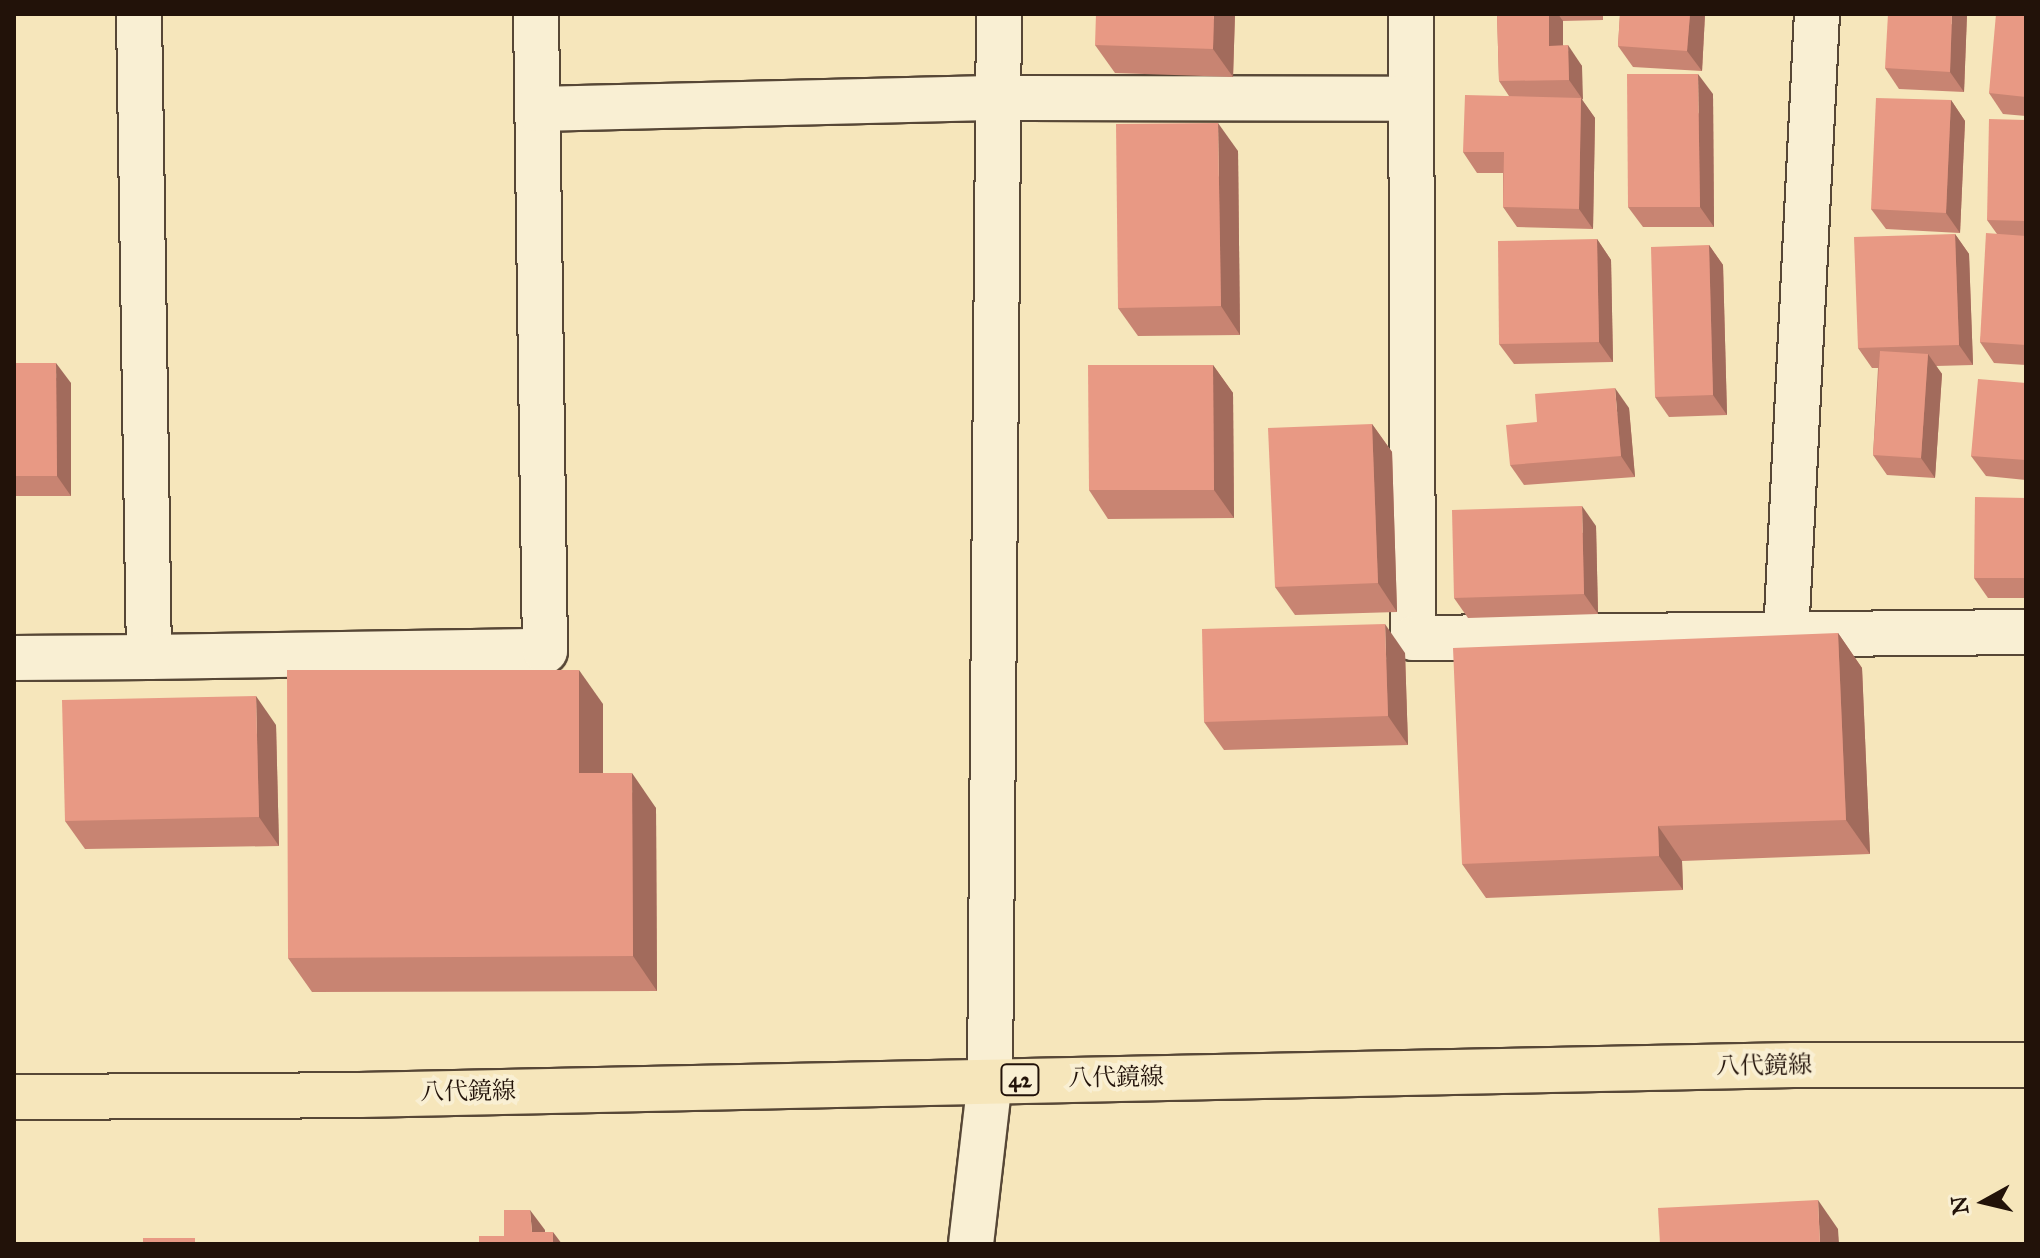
<!DOCTYPE html>
<html>
<head>
<meta charset="utf-8">
<style>
	body { margin:0 }
	#map { position:relative; width:2040px; height:1258px; overflow:hidden; background:#f6e6bb; font-family:"IM FELL Great Primer","Noto Serif JP",serif }
	div>[style] { position:absolute }
	.roads { filter:drop-shadow(2px 0 #574736) drop-shadow(-2px 0 #574736) drop-shadow(0 2px #574736) drop-shadow(0 -2px #574736) }
	.minor>* { height:44px; margin:-22px; padding:0 22px; transform-origin:22px; border-radius:22px; background:#f9efd3 }
	.tertiary>* { height:44px; margin:-22px; padding:0 22px; transform-origin:22px; border-radius:22px; background:#f9efd3 }
	.primary>* { height:44px; margin:-22px; padding:0 22px; transform-origin:22px; border-radius:22px; background:#f6e6bb }
	.wall>* { inset:0; background:#c88472 }
	.shaded-wall>* { inset:0; background:#a26b5c }
	.building>* { inset:0; background:#e89984 }
	span { translate:-50% -50%; white-space:nowrap; text-align:center; line-height:1.15; -webkit-text-stroke:8px #f9efd3; paint-order:stroke }
	.shield-label span { padding:2px 6px; background:#f9efd3; border:2px solid; border-radius:6px; -webkit-text-stroke-width:0 }
	.shield-label { font-size:22px; color:#221209; font-weight:700 }
	.street-label { font-size:24px; color:#221209 }
	.frame { position:absolute; inset:0; border:16px solid #221209; pointer-events:none }
	.north { position:absolute; left:1944px; top:1162px; width:80px; height:80px; -webkit-text-stroke:6px #f9efd3; paint-order:stroke; rotate:262deg; font-size:22px; font-weight:700; line-height:32px; text-align:center; color:#221209 }
	.north::after { content:''; display:block; margin:auto; width:28px; height:36px; background:#221209; clip-path:polygon(50% 0,100% 100%,50% 72%,0 100%) }
</style>
</head>
<body>
<div id="map">
	<div class="roads">
		<div class="minor">
			<div style="left:139px;top:14px;width:643px;rotate:89.11deg"></div>
			<div style="left:149px;top:657px;width:396px;rotate:-0.9deg"></div>
			<div style="left:545px;top:651px;width:637px;rotate:-90.81deg"></div>
			<div style="left:1411px;top:14px;width:624px;rotate:89.82deg"></div>
			<div style="left:1413px;top:638px;width:613px;rotate:-0.56deg"></div>
			<div style="left:537px;top:109px;width:464px;rotate:-1.4deg"></div>
			<div style="left:1001px;top:98px;width:410px;rotate:0.1deg"></div>
			<div style="left:1786px;top:636px;width:623px;rotate:-87.15deg"></div>
			<div style="left:14px;top:658px;width:135px;rotate:-0.4deg"></div>
		</div>
		<div class="tertiary">
			<div style="left:971px;top:1244px;width:165px;rotate:-83.4deg"></div>
			<div style="left:990px;top:1080px;width:1066px;rotate:-89.52deg"></div>
		</div>
		<div class="primary">
			<div style="left:14px;top:1097px;width:345px;rotate:-0.3deg"></div>
			<div style="left:359px;top:1095px;width:1435px;rotate:-1.2deg"></div>
			<div style="left:1794px;top:1065px;width:232px"></div>
		</div>
	</div>
	<div class="wall">
		<div style="clip-path:polygon(1235px 14px,1233px 77px,1115px 73px,1095px 45px)"></div>
		<div style="clip-path:polygon(1497px 14px,1603px 14px,1603px 20px,1563px 21px,1563px 45px,1582px 66px,1582px 100px,1595px 118px,1593px 229px,1517px 227px,1503px 207px,1503px 173px,1477px 173px,1463px 152px,1509px 96px,1499px 81px)"></div>
		<div style="clip-path:polygon(1620px 14px,1705px 14px,1702px 71px,1633px 67px,1618px 46px)"></div>
		<div style="clip-path:polygon(1967px 14px,1964px 92px,1899px 89px,1885px 68px)"></div>
		<div style="clip-path:polygon(2026px 14px,2026px 116px,2003px 114px,1989px 93px)"></div>
		<div style="clip-path:polygon(1713px 94px,1714px 227px,1643px 227px,1628px 207px)"></div>
		<div style="clip-path:polygon(1951px 100px,1965px 121px,1960px 233px,1886px 229px,1871px 209px)"></div>
		<div style="clip-path:polygon(2026px 120px,2026px 365px,1994px 363px,1980px 342px,1997px 234px,1987px 220px)"></div>
		<div style="clip-path:polygon(1238px 151px,1240px 335px,1138px 336px,1118px 308px)"></div>
		<div style="clip-path:polygon(1955px 234px,1969px 254px,1973px 365px,1936px 366px,1942px 374px,1935px 478px,1887px 475px,1873px 455px,1878px 368px,1872px 368px,1858px 348px)"></div>
		<div style="clip-path:polygon(1597px 239px,1611px 260px,1613px 362px,1514px 364px,1499px 344px)"></div>
		<div style="clip-path:polygon(1709px 245px,1723px 265px,1727px 415px,1669px 417px,1655px 397px)"></div>
		<div style="clip-path:polygon(14px 363px,71px 383px,71px 496px,14px 496px)"></div>
		<div style="clip-path:polygon(1213px 365px,1233px 393px,1234px 518px,1108px 519px,1089px 490px)"></div>
		<div style="clip-path:polygon(2026px 383px,2026px 480px,1986px 476px,1971px 456px)"></div>
		<div style="clip-path:polygon(1629px 408px,1635px 477px,1524px 485px,1510px 465px)"></div>
		<div style="clip-path:polygon(1372px 424px,1392px 452px,1397px 612px,1295px 615px,1275px 587px)"></div>
		<div style="clip-path:polygon(2026px 498px,2026px 598px,1988px 598px,1974px 578px)"></div>
		<div style="clip-path:polygon(1596px 526px,1598px 614px,1468px 618px,1454px 598px)"></div>
		<div style="clip-path:polygon(1838px 633px,1862px 668px,1870px 854px,1682px 861px,1683px 890px,1486px 898px,1462px 864px)"></div>
		<div style="clip-path:polygon(1405px 653px,1408px 745px,1224px 750px,1204px 722px)"></div>
		<div style="clip-path:polygon(603px 704px,603px 773px,656px 808px,657px 991px,312px 992px,288px 958px)"></div>
		<div style="clip-path:polygon(276px 725px,279px 846px,85px 849px,65px 821px)"></div>
	</div>
	<div class="shaded-wall">
		<div style="clip-path:polygon(1214px 14px,1235px 14px,1233px 77px,1213px 49px)"></div>
		<div style="clip-path:polygon(1549px 14px,1558px 14px,1563px 21px,1563px 66px,1549px 46px)"></div>
		<div style="clip-path:polygon(1690px 14px,1705px 14px,1702px 71px,1687px 51px)"></div>
		<div style="clip-path:polygon(1952px 14px,1967px 14px,1964px 92px,1950px 72px)"></div>
		<div style="clip-path:polygon(1568px 45px,1582px 66px,1583px 100px,1569px 80px)"></div>
		<div style="clip-path:polygon(1698px 74px,1713px 94px,1714px 227px,1700px 207px)"></div>
		<div style="clip-path:polygon(1581px 98px,1595px 118px,1593px 229px,1579px 209px)"></div>
		<div style="clip-path:polygon(1951px 100px,1965px 121px,1960px 233px,1946px 213px)"></div>
		<div style="clip-path:polygon(1218px 123px,1238px 151px,1240px 335px,1221px 306px)"></div>
		<div style="clip-path:polygon(1955px 234px,1969px 254px,1973px 365px,1959px 345px)"></div>
		<div style="clip-path:polygon(1597px 239px,1611px 260px,1613px 362px,1599px 342px)"></div>
		<div style="clip-path:polygon(1709px 245px,1723px 265px,1727px 415px,1713px 395px)"></div>
		<div style="clip-path:polygon(1928px 354px,1942px 374px,1935px 478px,1921px 458px)"></div>
		<div style="clip-path:polygon(56px 363px,71px 383px,71px 496px,57px 476px)"></div>
		<div style="clip-path:polygon(1213px 365px,1233px 393px,1234px 518px,1214px 490px)"></div>
		<div style="clip-path:polygon(1615px 388px,1629px 408px,1635px 477px,1621px 456px)"></div>
		<div style="clip-path:polygon(1372px 424px,1392px 452px,1397px 612px,1378px 583px)"></div>
		<div style="clip-path:polygon(1582px 506px,1596px 526px,1598px 614px,1584px 594px)"></div>
		<div style="clip-path:polygon(1385px 624px,1405px 653px,1408px 745px,1388px 716px)"></div>
		<div style="clip-path:polygon(1838px 633px,1862px 668px,1870px 854px,1846px 820px)"></div>
		<div style="clip-path:polygon(579px 670px,603px 704px,603px 808px,579px 773px)"></div>
		<div style="clip-path:polygon(256px 696px,276px 725px,279px 846px,259px 817px)"></div>
		<div style="clip-path:polygon(632px 773px,656px 808px,657px 991px,633px 956px)"></div>
		<div style="clip-path:polygon(1658px 826px,1682px 861px,1683px 890px,1659px 856px)"></div>
		<div style="clip-path:polygon(1818px 1200px,1838px 1229px,1839px 1244px,1820px 1244px)"></div>
		<div style="clip-path:polygon(530px 1210px,545px 1230px,545px 1244px,532px 1232px)"></div>
		<div style="clip-path:polygon(553px 1232px,562px 1244px,553px 1244px)"></div>
	</div>
	<div class="building">
		<div style="clip-path:polygon(1096px 14px,1214px 14px,1213px 49px,1095px 45px)"></div>
		<div style="clip-path:polygon(1497px 14px,1549px 14px,1549px 46px,1568px 45px,1569px 80px,1499px 81px)"></div>
		<div style="clip-path:polygon(1620px 14px,1690px 14px,1687px 51px,1618px 46px)"></div>
		<div style="clip-path:polygon(1888px 14px,1952px 14px,1950px 72px,1885px 68px)"></div>
		<div style="clip-path:polygon(1996px 14px,2026px 14px,2026px 97px,1989px 93px)"></div>
		<div style="clip-path:polygon(1627px 74px,1698px 74px,1700px 207px,1628px 207px)"></div>
		<div style="clip-path:polygon(1465px 95px,1581px 98px,1579px 209px,1503px 207px,1504px 152px,1463px 152px)"></div>
		<div style="clip-path:polygon(1876px 98px,1951px 100px,1946px 213px,1871px 209px)"></div>
		<div style="clip-path:polygon(1989px 119px,2026px 120px,2026px 221px,1987px 220px)"></div>
		<div style="clip-path:polygon(1218px 123px,1221px 306px,1118px 308px,1116px 124px)"></div>
		<div style="clip-path:polygon(1986px 233px,2026px 236px,2026px 345px,1980px 342px)"></div>
		<div style="clip-path:polygon(1955px 234px,1959px 345px,1858px 348px,1854px 237px)"></div>
		<div style="clip-path:polygon(1597px 239px,1599px 342px,1499px 344px,1498px 241px)"></div>
		<div style="clip-path:polygon(1709px 245px,1713px 395px,1655px 397px,1651px 247px)"></div>
		<div style="clip-path:polygon(1880px 351px,1928px 354px,1921px 458px,1873px 455px)"></div>
		<div style="clip-path:polygon(14px 363px,56px 363px,57px 476px,14px 476px)"></div>
		<div style="clip-path:polygon(1088px 365px,1213px 365px,1214px 490px,1089px 490px)"></div>
		<div style="clip-path:polygon(1978px 379px,2026px 383px,2026px 460px,1971px 456px)"></div>
		<div style="clip-path:polygon(1615px 388px,1621px 456px,1510px 465px,1506px 425px,1537px 422px,1535px 394px)"></div>
		<div style="clip-path:polygon(1372px 424px,1378px 583px,1275px 587px,1268px 428px)"></div>
		<div style="clip-path:polygon(1975px 497px,2026px 498px,2026px 578px,1974px 578px)"></div>
		<div style="clip-path:polygon(1582px 506px,1584px 594px,1454px 598px,1452px 510px)"></div>
		<div style="clip-path:polygon(1385px 624px,1388px 716px,1204px 722px,1202px 629px)"></div>
		<div style="clip-path:polygon(1838px 633px,1846px 820px,1658px 826px,1659px 856px,1462px 864px,1453px 648px)"></div>
		<div style="clip-path:polygon(287px 670px,579px 670px,579px 773px,632px 773px,633px 956px,288px 958px)"></div>
		<div style="clip-path:polygon(256px 696px,259px 817px,65px 821px,62px 700px)"></div>
		<div style="clip-path:polygon(1818px 1200px,1820px 1244px,1660px 1244px,1658px 1208px)"></div>
		<div style="clip-path:polygon(504px 1210px,530px 1210px,532px 1232px,553px 1232px,553px 1244px,479px 1244px,479px 1236px,504px 1236px)"></div>
		<div style="clip-path:polygon(143px 1238px,195px 1238px,195px 1244px,143px 1244px)"></div>
	</div>
	<div class="shield-label">
		<span style="left:1020px;top:1080px">42</span>
	</div>
	<div class="street-label">
		<span style="left:1764px;top:1066px;rotate:-1deg">八代鏡線</span>
		<span style="left:1116px;top:1078px;rotate:-1deg">八代鏡線</span>
		<span style="left:468px;top:1092px;rotate:-1deg">八代鏡線</span>
	</div>
	<div class="frame"></div>
	<div class="north">N</div>
</div>
</body>
</html>
